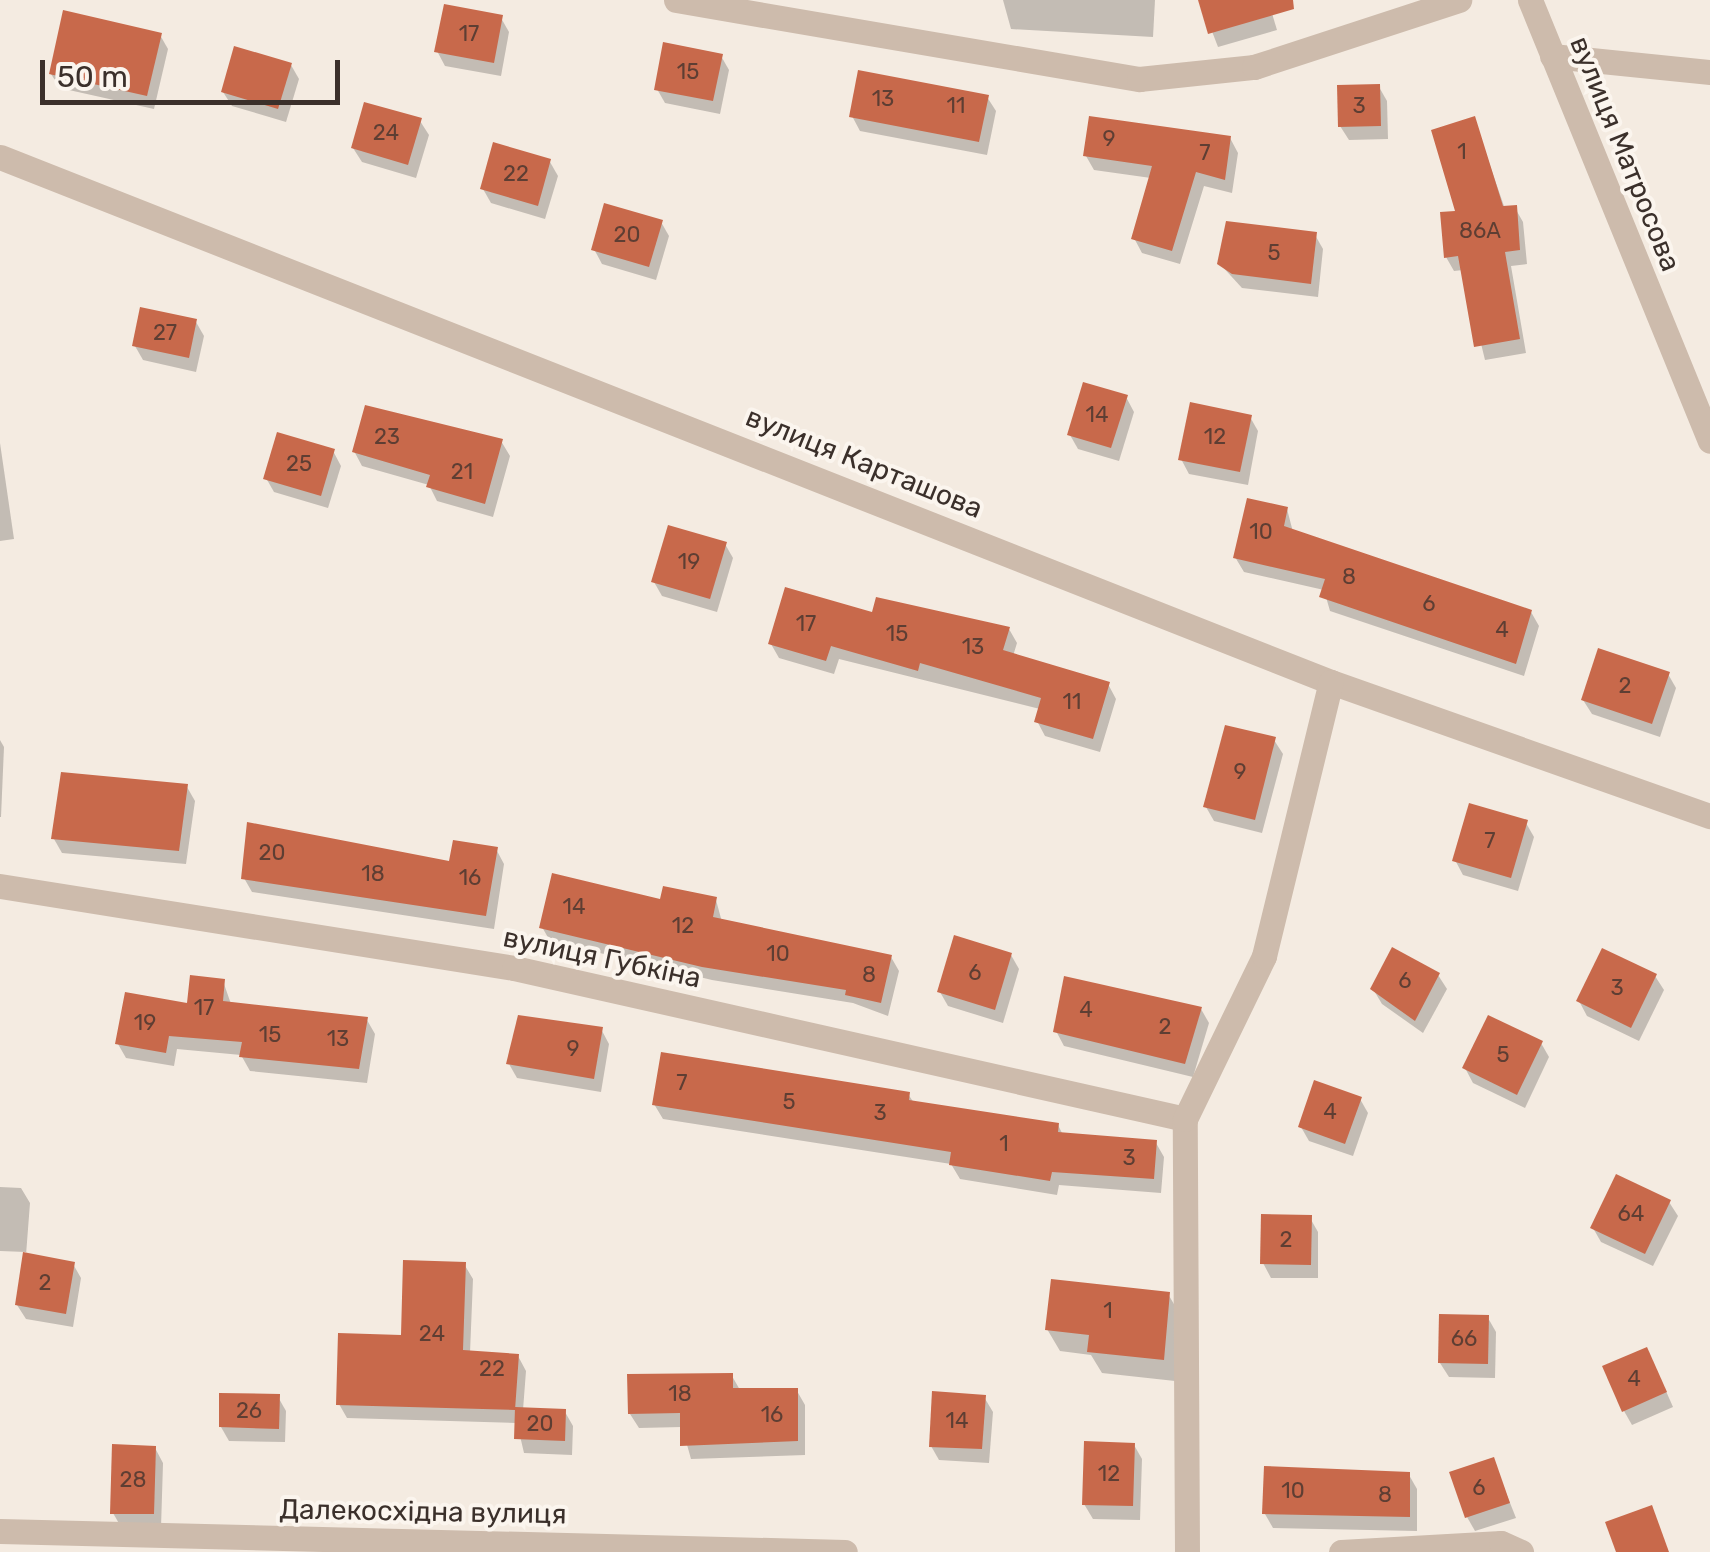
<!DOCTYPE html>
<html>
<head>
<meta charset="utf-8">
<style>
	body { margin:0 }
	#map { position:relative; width:1710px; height:1552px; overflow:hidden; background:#f4ebe1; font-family:Rubik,sans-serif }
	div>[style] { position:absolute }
	.shadow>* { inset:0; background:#0003 }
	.building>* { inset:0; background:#c8694b }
	.minor>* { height:25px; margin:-12.5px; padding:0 12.5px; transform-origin:12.5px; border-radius:12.5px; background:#cdbbac }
	.tertiary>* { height:25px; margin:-12.5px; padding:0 12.5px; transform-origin:12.5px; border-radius:12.5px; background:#cdbbac }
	span { translate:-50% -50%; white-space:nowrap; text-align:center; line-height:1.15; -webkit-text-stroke:8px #fbf5ee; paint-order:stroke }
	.number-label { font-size:22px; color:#5e3e33 }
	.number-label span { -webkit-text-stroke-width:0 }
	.street-label { font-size:28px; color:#3b302b }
	.scale { position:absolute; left:40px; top:60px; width:300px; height:45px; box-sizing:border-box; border:5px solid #3b302b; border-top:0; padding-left:12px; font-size:30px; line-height:35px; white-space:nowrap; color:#3b302b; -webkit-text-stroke:8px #fbf5ee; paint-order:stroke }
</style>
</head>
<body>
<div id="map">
	<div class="shadow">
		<div style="clip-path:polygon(1003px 0,1155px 0,1153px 37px,1011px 29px)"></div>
		<div style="clip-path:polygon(1200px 0,1268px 0,1277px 30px,1218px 47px)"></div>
		<div style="clip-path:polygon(501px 18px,509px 32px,501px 76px,445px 66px,437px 51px)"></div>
		<div style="clip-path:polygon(160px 35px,168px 49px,154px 109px,60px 88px,51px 74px)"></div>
		<div style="clip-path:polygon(721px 56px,729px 70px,720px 114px,665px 103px,657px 89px)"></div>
		<div style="clip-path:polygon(291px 65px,299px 79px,286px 122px,232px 106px,223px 92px)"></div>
		<div style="clip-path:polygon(1379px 87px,1387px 101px,1388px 139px,1349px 140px,1340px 126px)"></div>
		<div style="clip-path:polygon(987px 97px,996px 111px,987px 155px,860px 131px,852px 116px)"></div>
		<div style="clip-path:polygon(1474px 119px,1505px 209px,1515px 208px,1523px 222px,1527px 264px,1511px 266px,1526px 353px,1485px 360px,1463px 270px,1454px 271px,1446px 257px)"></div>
		<div style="clip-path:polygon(420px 121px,429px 135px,416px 178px,362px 162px,353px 148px)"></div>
		<div style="clip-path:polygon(1230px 138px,1238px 153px,1232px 193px,1204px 186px,1180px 264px,1142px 253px,1134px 238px,1151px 178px,1094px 170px,1086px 156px)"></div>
		<div style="clip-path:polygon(550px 162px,558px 176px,545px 219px,491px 203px,483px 189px)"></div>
		<div style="clip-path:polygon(661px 222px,669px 236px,656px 280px,602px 264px,594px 249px)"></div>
		<div style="clip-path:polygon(1315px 235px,1323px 249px,1318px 297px,1242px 288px,1220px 264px)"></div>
		<div style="clip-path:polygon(196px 322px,204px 336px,196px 372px,143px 360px,135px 346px)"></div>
		<div style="clip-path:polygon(1126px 397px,1134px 412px,1119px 461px,1078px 449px,1070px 435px)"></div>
		<div style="clip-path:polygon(1250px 417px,1258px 431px,1248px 485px,1189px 474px,1181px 459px)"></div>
		<div style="clip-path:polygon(501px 441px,510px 456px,493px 517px,437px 501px,429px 485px,362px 466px,354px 451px)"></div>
		<div style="clip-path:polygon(0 443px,14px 539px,0 541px)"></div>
		<div style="clip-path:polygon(333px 451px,341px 466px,328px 508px,274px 492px,266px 478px)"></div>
		<div style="clip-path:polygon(1287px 509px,1293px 532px,1531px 612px,1539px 626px,1524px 676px,1330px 611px,1324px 590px,1244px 572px,1235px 557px)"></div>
		<div style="clip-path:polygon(725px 544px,733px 558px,717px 612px,662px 596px,654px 582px)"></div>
		<div style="clip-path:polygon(873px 615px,1009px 629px,1017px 643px,1013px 656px,1108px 684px,1116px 699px,1100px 752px,1045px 736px,1037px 721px,1040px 709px,839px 659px,834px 674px,779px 658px,771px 644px)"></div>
		<div style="clip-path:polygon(1668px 674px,1676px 688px,1660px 737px,1592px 714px,1583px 700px)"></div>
		<div style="clip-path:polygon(0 740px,4px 747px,1px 817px,0 817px)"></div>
		<div style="clip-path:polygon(1274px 740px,1283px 754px,1262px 833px,1214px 821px,1206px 807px)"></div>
		<div style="clip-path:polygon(187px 787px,195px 801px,186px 864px,62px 853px,54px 839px)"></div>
		<div style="clip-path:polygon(1526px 823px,1534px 837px,1518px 891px,1463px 875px,1455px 860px)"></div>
		<div style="clip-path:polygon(496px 849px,504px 864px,494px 929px,252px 892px,244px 878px,451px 864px)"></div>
		<div style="clip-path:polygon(716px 900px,722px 922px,891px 957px,899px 971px,888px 1016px,853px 1003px,712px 980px,550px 941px,542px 927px,662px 902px)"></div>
		<div style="clip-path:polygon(1011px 955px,1019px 969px,1003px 1023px,948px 1006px,940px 992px)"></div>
		<div style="clip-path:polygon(1438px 975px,1447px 989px,1423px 1033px,1382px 1004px,1373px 989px)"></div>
		<div style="clip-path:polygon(1655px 976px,1664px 990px,1639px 1041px,1587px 1016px,1579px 1001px)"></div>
		<div style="clip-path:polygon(223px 981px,231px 1004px,367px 1020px,375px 1034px,367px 1083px,250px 1071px,241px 1055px,177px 1049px,174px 1066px,126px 1058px,118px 1044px)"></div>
		<div style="clip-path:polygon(1201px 1009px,1209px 1023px,1193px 1077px,1064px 1046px,1056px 1031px)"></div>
		<div style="clip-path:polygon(601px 1029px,609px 1044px,601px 1092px,517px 1078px,509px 1064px)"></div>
		<div style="clip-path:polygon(1541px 1043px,1549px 1057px,1525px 1108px,1473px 1083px,1465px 1068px)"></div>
		<div style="clip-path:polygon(908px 1094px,914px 1103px,1058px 1125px,1063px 1135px,1156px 1143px,1164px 1157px,1161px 1193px,1059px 1185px,1057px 1195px,960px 1179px,951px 1164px,663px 1119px,654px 1104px)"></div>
		<div style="clip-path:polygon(1360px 1099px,1368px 1113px,1353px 1156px,1309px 1141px,1301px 1127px)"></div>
		<div style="clip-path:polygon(0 1187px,21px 1188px,30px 1203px,26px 1255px,73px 1264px,81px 1278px,73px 1327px,26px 1319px,17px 1305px,26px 1252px,0 1251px)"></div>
		<div style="clip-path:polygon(1669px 1202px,1678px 1216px,1653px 1266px,1601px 1242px,1593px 1228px)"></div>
		<div style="clip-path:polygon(1310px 1218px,1318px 1232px,1318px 1278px,1271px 1278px,1263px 1263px)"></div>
		<div style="clip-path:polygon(464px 1264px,473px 1279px,470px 1353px,518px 1356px,526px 1371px,523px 1410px,565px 1412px,573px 1426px,572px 1455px,524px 1453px,517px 1423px,347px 1418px,339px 1404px)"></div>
		<div style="clip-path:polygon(1168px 1294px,1181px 1316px,1175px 1381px,1102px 1373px,1091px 1355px,1060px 1351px,1047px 1329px)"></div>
		<div style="clip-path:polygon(1488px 1318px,1496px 1332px,1495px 1378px,1449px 1377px,1440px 1363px)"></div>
		<div style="clip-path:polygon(1654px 1364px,1673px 1407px,1632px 1425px,1624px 1411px)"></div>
		<div style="clip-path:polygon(732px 1376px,740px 1390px,797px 1391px,805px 1405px,805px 1455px,691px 1459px,682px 1427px,639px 1428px,630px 1414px)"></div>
		<div style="clip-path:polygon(278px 1397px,286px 1411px,285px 1442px,229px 1441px,221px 1427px)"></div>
		<div style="clip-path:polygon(984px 1397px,993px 1412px,989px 1463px,939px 1460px,931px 1446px)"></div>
		<div style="clip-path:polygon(1134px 1445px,1142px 1459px,1140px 1520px,1093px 1519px,1084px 1504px)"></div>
		<div style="clip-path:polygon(155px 1448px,163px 1463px,161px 1528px,121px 1527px,113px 1513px)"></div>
		<div style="clip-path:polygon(1493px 1460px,1516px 1518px,1475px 1531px,1467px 1517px)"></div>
		<div style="clip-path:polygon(1409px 1475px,1417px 1489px,1417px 1531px,1273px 1528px,1265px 1514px)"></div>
	</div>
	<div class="building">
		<div style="clip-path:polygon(1198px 0,1293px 0,1294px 9px,1208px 34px)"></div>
		<div style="clip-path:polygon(444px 4px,503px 15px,494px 63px,434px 52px)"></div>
		<div style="clip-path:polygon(63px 10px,162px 33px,147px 96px,49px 74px)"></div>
		<div style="clip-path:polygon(663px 42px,723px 54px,713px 101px,654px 90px)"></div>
		<div style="clip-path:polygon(234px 46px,292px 63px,278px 109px,221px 92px)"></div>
		<div style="clip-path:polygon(858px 70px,989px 95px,979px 142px,849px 117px)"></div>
		<div style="clip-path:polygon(1380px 84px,1381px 126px,1338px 127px,1337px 85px)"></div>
		<div style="clip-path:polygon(364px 102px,422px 118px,408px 165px,351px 148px)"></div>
		<div style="clip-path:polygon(1089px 116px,1231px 136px,1225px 180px,1196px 172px,1172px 251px,1131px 239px,1152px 166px,1083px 156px)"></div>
		<div style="clip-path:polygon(1475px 116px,1503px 206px,1517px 205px,1520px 250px,1505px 252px,1520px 339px,1474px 347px,1458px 256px,1444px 258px,1440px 212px,1455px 211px,1431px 130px)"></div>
		<div style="clip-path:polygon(493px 142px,551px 159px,538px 206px,480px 189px)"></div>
		<div style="clip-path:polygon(604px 203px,663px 220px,649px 267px,591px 250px)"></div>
		<div style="clip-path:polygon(1226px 221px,1317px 232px,1311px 284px,1232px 274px,1217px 264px)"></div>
		<div style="clip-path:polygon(140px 307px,197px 319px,189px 358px,132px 346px)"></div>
		<div style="clip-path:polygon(1083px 382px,1128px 395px,1111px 448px,1067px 435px)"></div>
		<div style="clip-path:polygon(1190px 402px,1252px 415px,1240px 472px,1178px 460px)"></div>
		<div style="clip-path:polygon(365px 405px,503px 439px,485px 504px,426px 487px,430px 475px,352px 452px)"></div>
		<div style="clip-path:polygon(277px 432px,335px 449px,321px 496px,263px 479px)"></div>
		<div style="clip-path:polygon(1247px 498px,1288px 507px,1284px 526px,1532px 610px,1516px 664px,1319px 597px,1325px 579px,1233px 558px)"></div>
		<div style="clip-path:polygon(668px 525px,727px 542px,710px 599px,651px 582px)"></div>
		<div style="clip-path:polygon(785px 587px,872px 612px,876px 597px,1010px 627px,1003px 650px,1110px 682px,1093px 739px,1034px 722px,1041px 698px,920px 663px,918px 671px,831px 646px,826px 661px,768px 644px)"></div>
		<div style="clip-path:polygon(1598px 648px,1670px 672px,1652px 724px,1581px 700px)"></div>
		<div style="clip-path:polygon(1225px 725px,1276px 737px,1255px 820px,1203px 807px)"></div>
		<div style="clip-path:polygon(61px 772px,188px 784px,179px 851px,51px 839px)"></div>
		<div style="clip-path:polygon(1469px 803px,1528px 820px,1511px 878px,1452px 861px)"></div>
		<div style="clip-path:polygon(247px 822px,449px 861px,453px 840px,498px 847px,486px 916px,241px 879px)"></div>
		<div style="clip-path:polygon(552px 873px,660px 899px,663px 886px,717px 897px,713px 917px,892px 955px,881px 1003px,845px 995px,846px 990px,702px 967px,539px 928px)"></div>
		<div style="clip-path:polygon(954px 935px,1012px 953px,995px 1010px,937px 992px)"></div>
		<div style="clip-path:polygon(1392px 947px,1440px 973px,1415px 1021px,1370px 989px)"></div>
		<div style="clip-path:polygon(1602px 948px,1657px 974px,1631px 1028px,1576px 1001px)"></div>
		<div style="clip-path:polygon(190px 975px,225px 979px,223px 1001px,368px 1017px,359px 1069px,239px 1057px,242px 1042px,169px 1036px,166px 1053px,115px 1044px,125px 992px,187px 1003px)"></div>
		<div style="clip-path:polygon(1064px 976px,1202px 1007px,1185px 1064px,1053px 1032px)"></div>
		<div style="clip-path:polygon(518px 1015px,603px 1027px,594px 1079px,506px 1064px)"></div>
		<div style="clip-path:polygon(1488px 1015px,1543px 1041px,1517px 1095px,1462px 1068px)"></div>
		<div style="clip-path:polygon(661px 1052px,910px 1092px,909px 1100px,1059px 1123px,1058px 1132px,1157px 1140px,1154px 1179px,1052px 1172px,1050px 1181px,949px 1165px,951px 1152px,652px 1105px)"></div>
		<div style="clip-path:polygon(1314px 1080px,1362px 1097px,1345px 1144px,1298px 1127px)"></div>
		<div style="clip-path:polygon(1616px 1174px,1671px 1200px,1645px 1254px,1590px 1228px)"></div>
		<div style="clip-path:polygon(1261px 1214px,1312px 1215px,1311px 1265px,1260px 1264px)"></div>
		<div style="clip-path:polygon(23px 1252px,75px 1262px,66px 1314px,15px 1305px)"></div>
		<div style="clip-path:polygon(403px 1260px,466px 1262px,463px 1350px,519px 1354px,515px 1410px,336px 1405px,338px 1333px,401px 1335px)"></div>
		<div style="clip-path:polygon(1051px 1279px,1170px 1292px,1164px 1360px,1087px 1352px,1089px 1335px,1045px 1330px)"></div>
		<div style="clip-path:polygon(1439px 1314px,1489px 1315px,1488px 1364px,1438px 1363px)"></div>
		<div style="clip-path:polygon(1647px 1347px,1667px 1392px,1622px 1412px,1602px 1366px)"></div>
		<div style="clip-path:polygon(733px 1373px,733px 1388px,798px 1388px,798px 1441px,680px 1446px,680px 1413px,628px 1414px,627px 1374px)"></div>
		<div style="clip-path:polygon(932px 1391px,986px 1395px,982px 1449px,929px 1447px)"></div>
		<div style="clip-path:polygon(219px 1393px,280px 1394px,279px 1429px,219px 1427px)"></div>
		<div style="clip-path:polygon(515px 1407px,566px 1409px,565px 1441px,514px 1439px)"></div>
		<div style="clip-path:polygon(1084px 1441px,1135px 1443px,1133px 1506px,1082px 1505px)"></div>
		<div style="clip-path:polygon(112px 1444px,156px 1446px,154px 1514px,110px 1514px)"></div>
		<div style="clip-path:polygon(1494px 1457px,1510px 1503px,1465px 1518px,1449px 1472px)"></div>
		<div style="clip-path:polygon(1264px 1466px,1410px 1472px,1410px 1517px,1262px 1514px)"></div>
		<div style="clip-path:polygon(1652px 1505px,1669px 1552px,1616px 1552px,1605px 1522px)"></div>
	</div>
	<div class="minor">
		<div style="left:676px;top:0;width:470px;rotate:9.7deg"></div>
		<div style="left:1139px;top:79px;width:116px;rotate:-6deg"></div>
		<div style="left:1254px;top:67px;width:216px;rotate:-18.1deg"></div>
		<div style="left:1552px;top:56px;width:159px;rotate:5.8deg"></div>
		<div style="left:0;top:157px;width:1431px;rotate:21.53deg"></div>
		<div style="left:1331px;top:682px;width:402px;rotate:19.5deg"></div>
		<div style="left:0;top:886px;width:520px;rotate:9.06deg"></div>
		<div style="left:514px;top:968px;width:688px;rotate:12.68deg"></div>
		<div style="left:0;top:1531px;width:845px;rotate:1.42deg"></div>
		<div style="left:1187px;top:1552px;width:433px;rotate:-90.3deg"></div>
		<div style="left:1185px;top:1119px;width:181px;rotate:-64.1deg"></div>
		<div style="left:1264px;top:956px;width:282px;rotate:-76.3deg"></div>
		<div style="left:1341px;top:1552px;width:160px;rotate:-3.2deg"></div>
		<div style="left:1501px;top:1543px;width:22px;rotate:24deg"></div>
	</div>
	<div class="tertiary">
		<div style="left:1530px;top:0;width:476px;rotate:67.8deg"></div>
	</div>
	<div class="number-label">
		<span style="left:469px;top:34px">17</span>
		<span style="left:688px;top:72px">15</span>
		<span style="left:883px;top:99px">13</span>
		<span style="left:956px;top:106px">11</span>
		<span style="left:1359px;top:106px">3</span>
		<span style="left:386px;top:133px">24</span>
		<span style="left:1109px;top:139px">9</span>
		<span style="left:1462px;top:152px">1</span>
		<span style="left:1205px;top:153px">7</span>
		<span style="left:516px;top:174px">22</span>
		<span style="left:1480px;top:231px">86А</span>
		<span style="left:627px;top:235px">20</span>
		<span style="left:1274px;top:253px">5</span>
		<span style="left:165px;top:333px">27</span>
		<span style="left:1097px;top:415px">14</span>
		<span style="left:387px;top:437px">23</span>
		<span style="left:1215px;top:437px">12</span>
		<span style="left:299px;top:464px">25</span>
		<span style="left:462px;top:472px">21</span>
		<span style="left:1261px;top:532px">10</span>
		<span style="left:689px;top:562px">19</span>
		<span style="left:1349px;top:577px">8</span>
		<span style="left:1429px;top:604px">6</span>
		<span style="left:806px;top:624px">17</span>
		<span style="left:1502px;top:630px">4</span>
		<span style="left:897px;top:634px">15</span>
		<span style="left:973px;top:647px">13</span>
		<span style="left:1625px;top:686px">2</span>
		<span style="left:1072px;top:702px">11</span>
		<span style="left:1240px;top:772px">9</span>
		<span style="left:1490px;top:841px">7</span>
		<span style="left:272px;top:853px">20</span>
		<span style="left:373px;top:874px">18</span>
		<span style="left:470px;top:878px">16</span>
		<span style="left:574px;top:907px">14</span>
		<span style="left:683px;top:926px">12</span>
		<span style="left:778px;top:954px">10</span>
		<span style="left:975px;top:973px">6</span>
		<span style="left:869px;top:975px">8</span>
		<span style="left:1405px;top:981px">6</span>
		<span style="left:1617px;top:988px">3</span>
		<span style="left:204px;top:1008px">17</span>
		<span style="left:1086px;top:1010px">4</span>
		<span style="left:145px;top:1023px">19</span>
		<span style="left:1165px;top:1027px">2</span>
		<span style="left:270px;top:1035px">15</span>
		<span style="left:338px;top:1039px">13</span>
		<span style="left:573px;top:1049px">9</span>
		<span style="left:1503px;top:1055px">5</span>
		<span style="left:682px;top:1083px">7</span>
		<span style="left:789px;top:1102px">5</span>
		<span style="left:1330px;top:1112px">4</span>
		<span style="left:880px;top:1113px">3</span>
		<span style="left:1004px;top:1144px">1</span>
		<span style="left:1129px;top:1158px">3</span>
		<span style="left:1631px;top:1214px">64</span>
		<span style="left:1286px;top:1240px">2</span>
		<span style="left:45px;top:1283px">2</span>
		<span style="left:1108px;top:1311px">1</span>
		<span style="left:432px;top:1334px">24</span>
		<span style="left:1464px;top:1339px">66</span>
		<span style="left:492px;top:1369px">22</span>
		<span style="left:1634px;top:1379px">4</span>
		<span style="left:680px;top:1394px">18</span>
		<span style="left:249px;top:1411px">26</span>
		<span style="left:772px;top:1415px">16</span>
		<span style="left:957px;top:1421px">14</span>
		<span style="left:540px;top:1424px">20</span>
		<span style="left:1109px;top:1474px">12</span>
		<span style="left:133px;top:1480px">28</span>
		<span style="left:1479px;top:1488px">6</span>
		<span style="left:1293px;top:1491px">10</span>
		<span style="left:1385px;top:1495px">8</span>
	</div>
	<div class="street-label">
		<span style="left:1625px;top:154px;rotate:68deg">вулиця Матросова</span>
		<span style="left:864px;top:463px;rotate:22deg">вулиця Карташова</span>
		<span style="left:602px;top:958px;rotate:12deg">вулиця Губкіна</span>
		<span style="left:423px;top:1512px;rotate:1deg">Далекосхідна вулиця</span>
	</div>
	<div class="scale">50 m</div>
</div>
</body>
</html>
